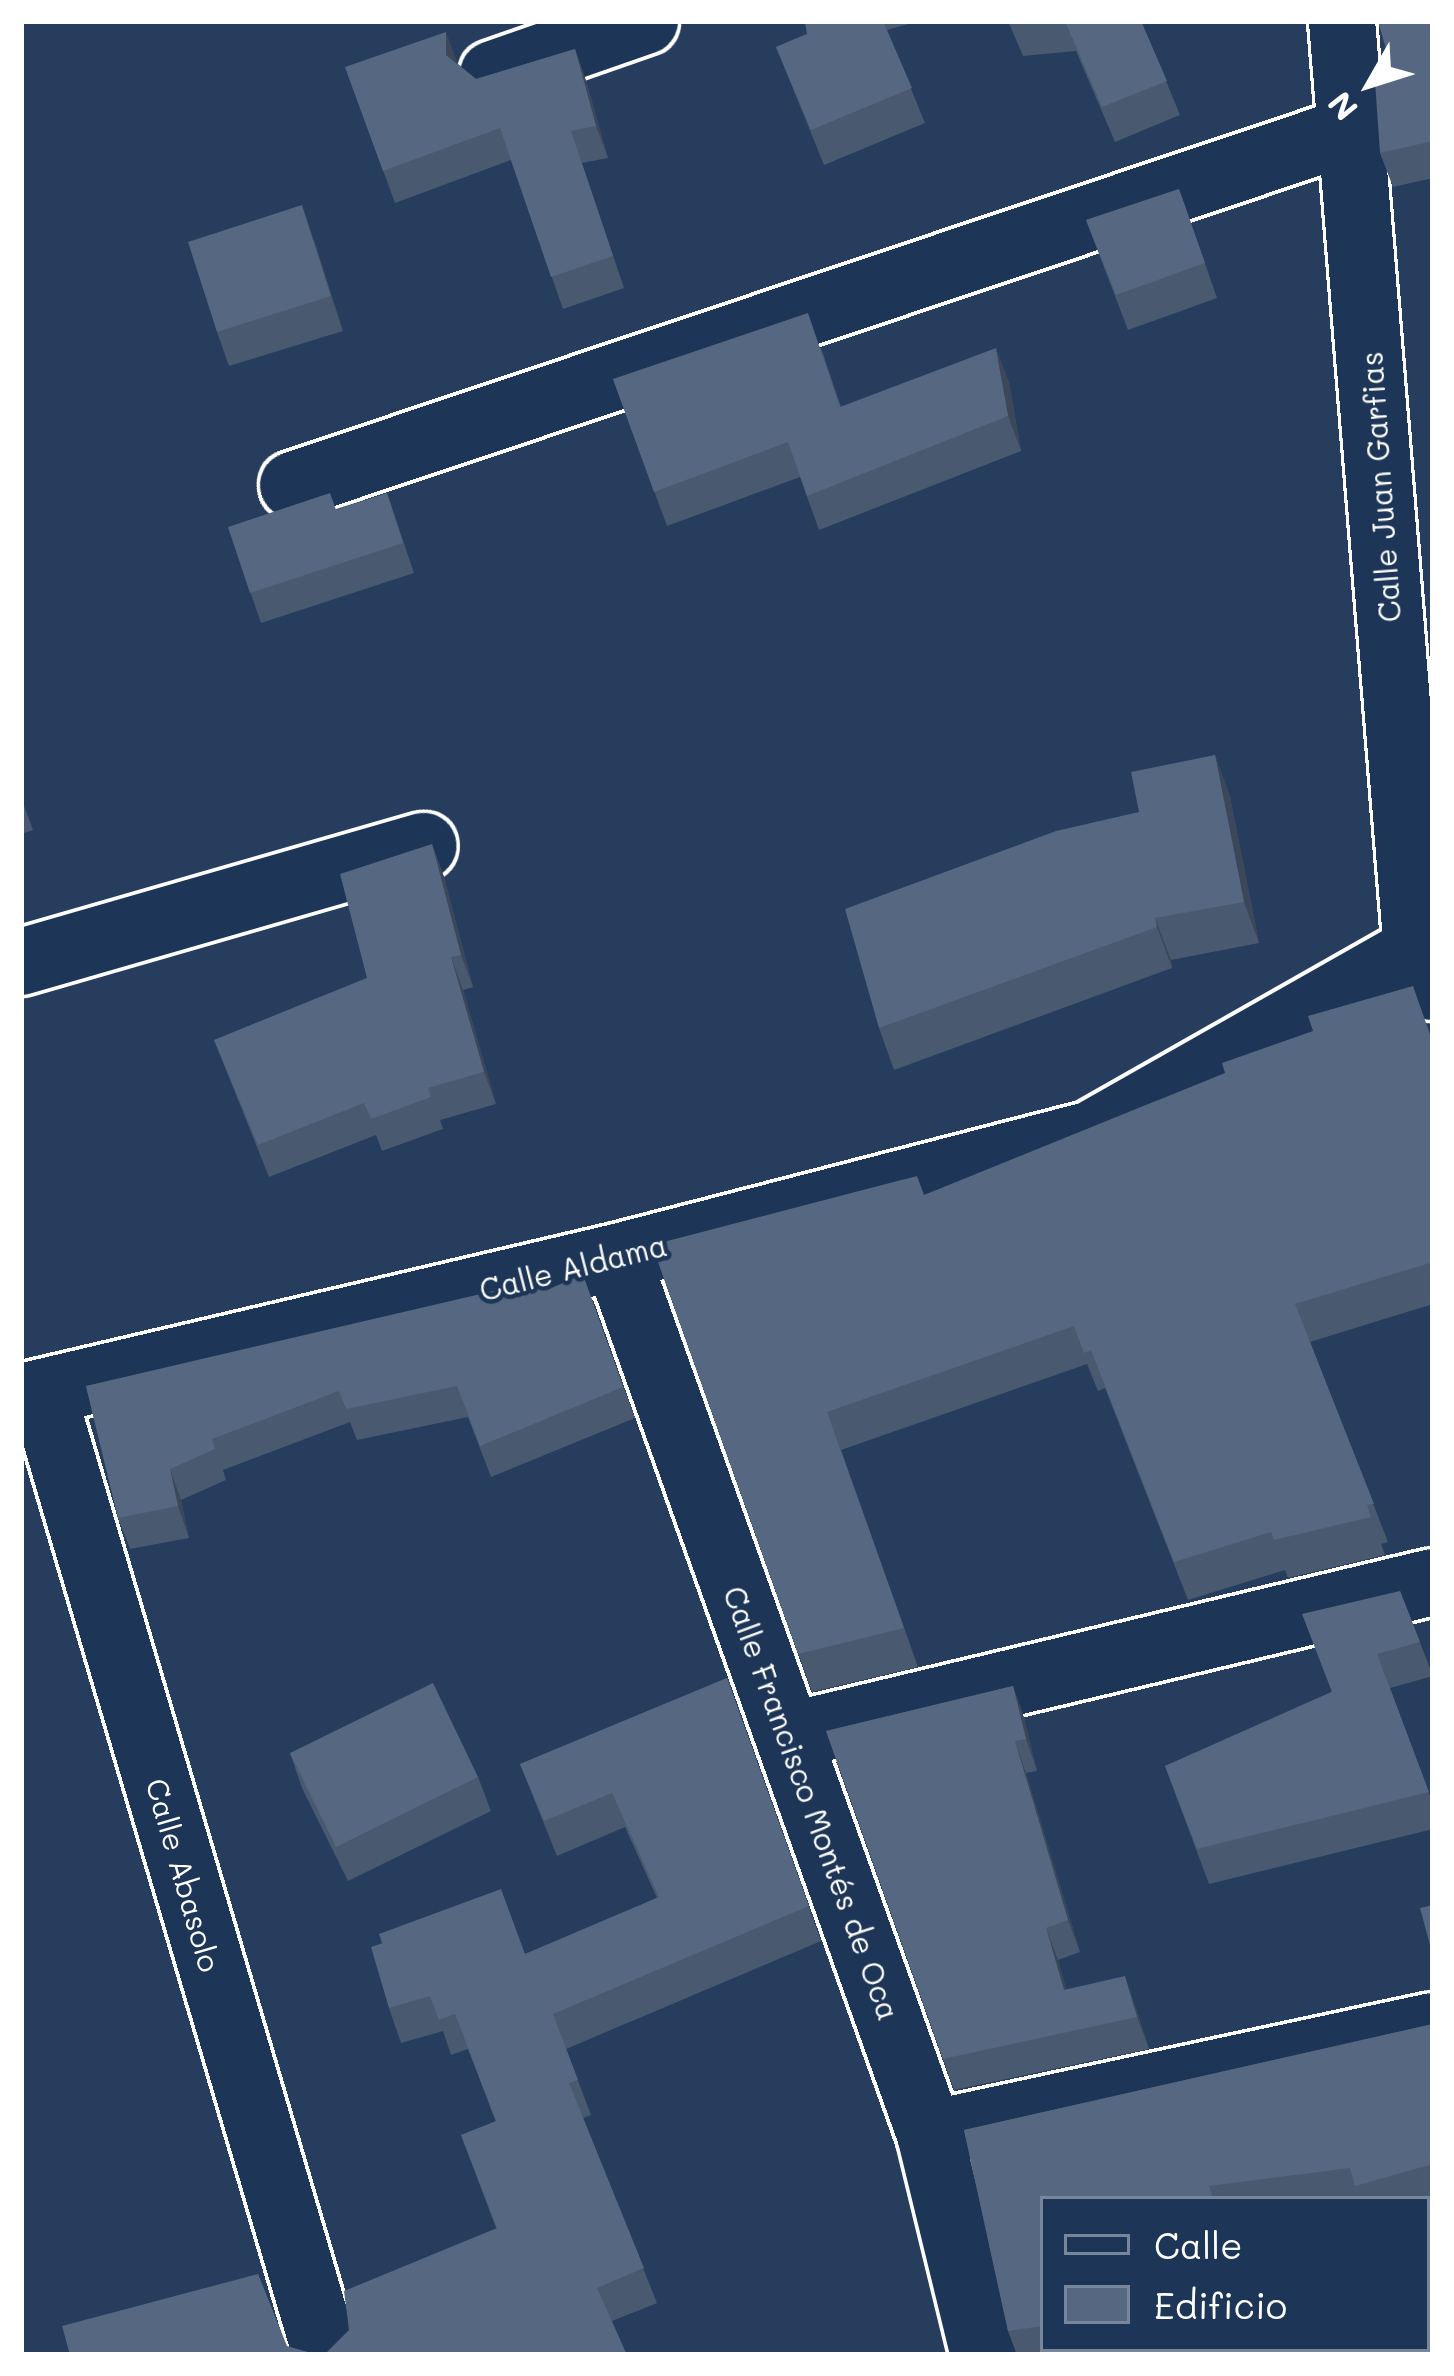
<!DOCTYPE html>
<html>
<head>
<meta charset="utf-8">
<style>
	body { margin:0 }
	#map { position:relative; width:1454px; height:2376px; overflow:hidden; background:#263d5e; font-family:Mali,sans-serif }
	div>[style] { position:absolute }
	.roads { filter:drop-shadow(3px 0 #fff) drop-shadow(-3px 0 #fff) drop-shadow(0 3px #fff) drop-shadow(0 -3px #fff) }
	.minor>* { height:66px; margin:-33px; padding:0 33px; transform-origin:33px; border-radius:33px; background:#1d3557 }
	.wall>* { inset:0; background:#49596f }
	.shaded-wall>* { inset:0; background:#3c485a }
	.building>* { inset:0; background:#556781 }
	span { translate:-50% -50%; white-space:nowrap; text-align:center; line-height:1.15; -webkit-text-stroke:9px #1d3557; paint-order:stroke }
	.street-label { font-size:30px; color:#fff }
	.frame { position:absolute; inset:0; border:24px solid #fff; pointer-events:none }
	.legend { position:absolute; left:1040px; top:2196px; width:390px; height:156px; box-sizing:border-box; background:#1d3557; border:3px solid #77869a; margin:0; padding:15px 21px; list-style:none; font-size:36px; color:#fff }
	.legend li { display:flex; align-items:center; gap:24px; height:60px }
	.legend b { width:60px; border:3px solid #77869a }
	.north { position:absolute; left:1310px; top:24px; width:120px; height:120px; -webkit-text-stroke:9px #1d3557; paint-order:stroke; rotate:231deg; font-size:33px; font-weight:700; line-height:48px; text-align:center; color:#fff }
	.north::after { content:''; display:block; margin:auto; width:42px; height:54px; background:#fff; clip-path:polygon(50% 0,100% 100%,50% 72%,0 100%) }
</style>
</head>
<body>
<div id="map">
	<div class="roads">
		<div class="minor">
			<div style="left:1342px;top:21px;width:934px;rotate:85.39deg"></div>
			<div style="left:1417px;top:952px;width:38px;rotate:67deg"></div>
			<div style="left:493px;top:74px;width:161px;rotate:-19.2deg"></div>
			<div style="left:293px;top:485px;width:1117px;rotate:-18.53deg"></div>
			<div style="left:21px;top:962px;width:419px;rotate:-16.1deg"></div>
			<div style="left:617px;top:1257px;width:931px;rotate:70.36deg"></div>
			<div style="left:930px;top:2134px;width:228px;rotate:76.3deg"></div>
			<div style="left:43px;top:1394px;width:1002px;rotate:73.59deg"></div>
			<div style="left:21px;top:1397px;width:612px;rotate:-13.22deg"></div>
			<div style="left:617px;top:1257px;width:488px;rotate:-14.5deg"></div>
			<div style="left:1090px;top:1135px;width:395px;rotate:-29.6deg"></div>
			<div style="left:789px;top:1736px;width:662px;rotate:-13.45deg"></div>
			<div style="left:930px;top:2134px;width:514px;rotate:-12.12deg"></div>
		</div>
	</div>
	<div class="wall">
		<div style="clip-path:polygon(805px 21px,919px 21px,887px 30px,925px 123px,824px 165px,776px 47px,807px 34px)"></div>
		<div style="clip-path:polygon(1008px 21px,1141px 21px,1180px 115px,1115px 142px,1076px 51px,1023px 56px)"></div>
		<div style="clip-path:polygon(1433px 21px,1433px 178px,1393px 187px,1380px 153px,1390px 63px)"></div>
		<div style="clip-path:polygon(575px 49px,586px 81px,608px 158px,582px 163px,624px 288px,563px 309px,511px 160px,395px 203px,345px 67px,458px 64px,476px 79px)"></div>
		<div style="clip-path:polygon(1179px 189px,1217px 298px,1128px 330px,1086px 220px)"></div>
		<div style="clip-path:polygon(314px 240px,343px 331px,229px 366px,217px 332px)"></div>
		<div style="clip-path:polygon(821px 348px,841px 407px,1009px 382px,1021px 451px,819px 530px,800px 477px,667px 526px,613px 379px)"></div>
		<div style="clip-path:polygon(387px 493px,414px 573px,261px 623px,228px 527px,336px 509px)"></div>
		<div style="clip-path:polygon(1215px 755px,1230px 797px,1259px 943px,1171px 960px,1172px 968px,894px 1070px,879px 1028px,1139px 812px)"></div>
		<div style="clip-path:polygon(21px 798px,33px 830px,21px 834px)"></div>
		<div style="clip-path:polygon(432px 844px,444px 877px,473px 987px,463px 990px,496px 1104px,440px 1120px,443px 1129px,382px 1151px,376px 1135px,269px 1177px,214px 1040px,367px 978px)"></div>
		<div style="clip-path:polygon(1433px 1041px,1433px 1304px,1310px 1342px,1388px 1542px,1381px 1544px,1385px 1555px,1288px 1578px,1285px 1570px,1188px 1600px,1105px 1388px,1098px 1391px,1087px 1364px,841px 1450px,918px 1667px,812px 1692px,652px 1245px,924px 1195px)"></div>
		<div style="clip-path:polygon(583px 1275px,635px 1418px,491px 1477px,468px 1417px,357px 1440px,350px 1422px,223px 1470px,226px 1480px,181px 1500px,189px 1538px,130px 1549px,118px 1518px,86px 1386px,549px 1289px)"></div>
		<div style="clip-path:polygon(1400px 1591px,1433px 1676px,1390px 1688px,1433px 1804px,1433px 1829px,1209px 1884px,1165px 1766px,1331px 1692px)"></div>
		<div style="clip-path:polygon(727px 1678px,821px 1941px,566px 2049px,591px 2115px,583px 2118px,657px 2303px,612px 2321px,496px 2228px,461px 2135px,496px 2122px,468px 2049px,451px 2055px,443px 2031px,401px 2043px,389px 2008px,382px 1944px,379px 1934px,525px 1954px,657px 1898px,625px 1827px,557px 1856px,520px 1764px)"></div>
		<div style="clip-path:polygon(1013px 1686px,1024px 1718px,1037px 1771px,1026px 1773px,1080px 1952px,1058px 1960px,1066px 1989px,1136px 2008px,1149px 2049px,954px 2090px,826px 1731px)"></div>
		<div style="clip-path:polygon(290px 1753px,478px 1777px,491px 1811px,348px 1881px,302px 1788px)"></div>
		<div style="clip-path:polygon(1433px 2024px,1433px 2200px,1427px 2202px,1427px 2199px,1043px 2199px,1043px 2349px,1258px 2350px,1238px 2355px,1109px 2355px,1108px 2352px,1084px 2355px,1017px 2355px,1008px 2331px,964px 2130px)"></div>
	</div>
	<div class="shaded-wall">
		<div style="clip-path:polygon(446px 32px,458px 64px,446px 55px)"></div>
		<div style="clip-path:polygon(575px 49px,586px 81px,608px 158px,596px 126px)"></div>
		<div style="clip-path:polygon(302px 205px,314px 240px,343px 331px,331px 296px)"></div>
		<div style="clip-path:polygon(996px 348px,1009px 382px,1021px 451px,1008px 416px)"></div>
		<div style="clip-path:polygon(1215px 755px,1230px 797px,1259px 943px,1244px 902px)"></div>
		<div style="clip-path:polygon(432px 844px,444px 877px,473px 987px,461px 955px)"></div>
		<div style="clip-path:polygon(1155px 918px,1171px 960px,1172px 968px,1157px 927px)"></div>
		<div style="clip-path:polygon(451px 957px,463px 990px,496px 1104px,484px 1072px)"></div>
		<div style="clip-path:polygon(170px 1469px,181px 1500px,189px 1538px,178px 1506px)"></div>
		<div style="clip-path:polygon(1013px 1686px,1024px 1718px,1037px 1771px,1026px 1739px)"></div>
		<div style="clip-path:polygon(1015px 1741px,1026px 1773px,1080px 1952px,1068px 1920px)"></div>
		<div style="clip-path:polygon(1046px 1928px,1058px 1960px,1075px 2022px,1064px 1990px)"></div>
		<div style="clip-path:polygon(1125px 1976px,1136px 2008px,1149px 2049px,1137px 2017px)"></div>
	</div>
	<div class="building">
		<div style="clip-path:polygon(805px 21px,883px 21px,912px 88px,811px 130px,776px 47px,807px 34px)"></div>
		<div style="clip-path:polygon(1065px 21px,1141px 21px,1167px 81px,1102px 107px)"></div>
		<div style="clip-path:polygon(1378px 21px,1433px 21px,1433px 141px,1380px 153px,1374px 67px,1390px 63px)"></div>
		<div style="clip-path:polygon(446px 32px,446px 55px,476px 79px,575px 49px,596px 126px,571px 131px,613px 256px,551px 277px,500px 128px,383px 171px,345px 67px)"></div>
		<div style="clip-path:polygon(1179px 189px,1205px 263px,1116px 295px,1086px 220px)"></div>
		<div style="clip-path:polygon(302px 205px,331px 296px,217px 332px,188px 242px)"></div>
		<div style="clip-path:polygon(808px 313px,840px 407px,996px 348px,1008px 416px,807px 496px,788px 442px,654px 492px,613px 379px)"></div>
		<div style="clip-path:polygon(330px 493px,336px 510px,387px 493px,403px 543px,250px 593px,228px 527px)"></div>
		<div style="clip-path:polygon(1215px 755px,1244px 902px,1155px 918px,1157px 927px,879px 1028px,845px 909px,1056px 831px,1139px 812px,1131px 772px)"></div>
		<div style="clip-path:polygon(432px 844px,461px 955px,451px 957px,484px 1072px,428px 1088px,431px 1097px,371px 1119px,364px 1103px,258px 1145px,214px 1040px,367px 978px,340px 874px)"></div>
		<div style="clip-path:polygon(1413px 986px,1433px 1043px,1433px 1262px,1295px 1304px,1374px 1504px,1367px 1505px,1371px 1517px,1274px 1540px,1271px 1532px,1174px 1562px,1091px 1350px,1084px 1353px,1074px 1326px,827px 1412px,904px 1628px,798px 1654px,652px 1245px,917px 1176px,924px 1195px,1225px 1073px,1222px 1063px,1313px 1031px,1308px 1016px)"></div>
		<div style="clip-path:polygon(583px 1275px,623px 1387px,480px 1446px,457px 1386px,346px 1409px,339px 1391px,212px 1439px,215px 1449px,170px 1469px,178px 1506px,118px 1518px,86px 1386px,545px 1279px,549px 1289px)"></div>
		<div style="clip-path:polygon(1400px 1591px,1420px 1642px,1377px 1654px,1429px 1792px,1197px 1849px,1165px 1766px,1332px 1692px,1302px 1614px)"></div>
		<div style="clip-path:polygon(727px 1678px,809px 1906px,553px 2014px,578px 2080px,569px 2083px,644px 2268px,597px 2288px,627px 2355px,324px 2355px,349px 2330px,344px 2291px,497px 2228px,461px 2135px,496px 2121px,455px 2014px,439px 2020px,430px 1996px,389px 2008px,371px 1947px,383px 1943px,379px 1934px,501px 1889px,525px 1954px,659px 1897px,612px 1793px,544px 1821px,520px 1764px)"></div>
		<div style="clip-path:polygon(433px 1683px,478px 1777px,336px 1847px,290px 1753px)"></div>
		<div style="clip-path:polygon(1013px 1686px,1026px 1739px,1015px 1741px,1068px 1920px,1046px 1928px,1064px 1990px,1125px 1976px,1137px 2017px,943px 2059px,826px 1731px)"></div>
		<div style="clip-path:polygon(1433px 1905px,1433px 1956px,1420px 1908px)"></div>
		<div style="clip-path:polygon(1433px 2024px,1433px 2164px,1355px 2186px,1350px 2168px,1209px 2186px,1213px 2199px,1043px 2199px,1043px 2326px,1008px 2331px,964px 2130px)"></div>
		<div style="clip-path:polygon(258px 2274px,287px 2346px,318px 2355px,70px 2355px,62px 2326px)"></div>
		<div style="clip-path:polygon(1433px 2290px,1433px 2355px,1275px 2355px,1273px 2349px,1427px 2349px,1427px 2291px)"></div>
	</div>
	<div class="street-label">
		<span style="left:1380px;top:487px;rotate:-94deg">Calle Juan Garfias</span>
		<span style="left:573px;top:1267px;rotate:-14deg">Calle Aldama</span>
		<span style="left:812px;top:1803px;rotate:70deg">Calle Francisco Montés de Oca</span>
		<span style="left:184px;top:1875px;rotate:74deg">Calle Abasolo</span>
	</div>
	<div class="frame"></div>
	<ul class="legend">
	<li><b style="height:15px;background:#1d3557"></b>Calle</li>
	<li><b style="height:33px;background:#556781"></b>Edificio</li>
	</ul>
	<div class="north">N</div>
</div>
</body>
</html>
